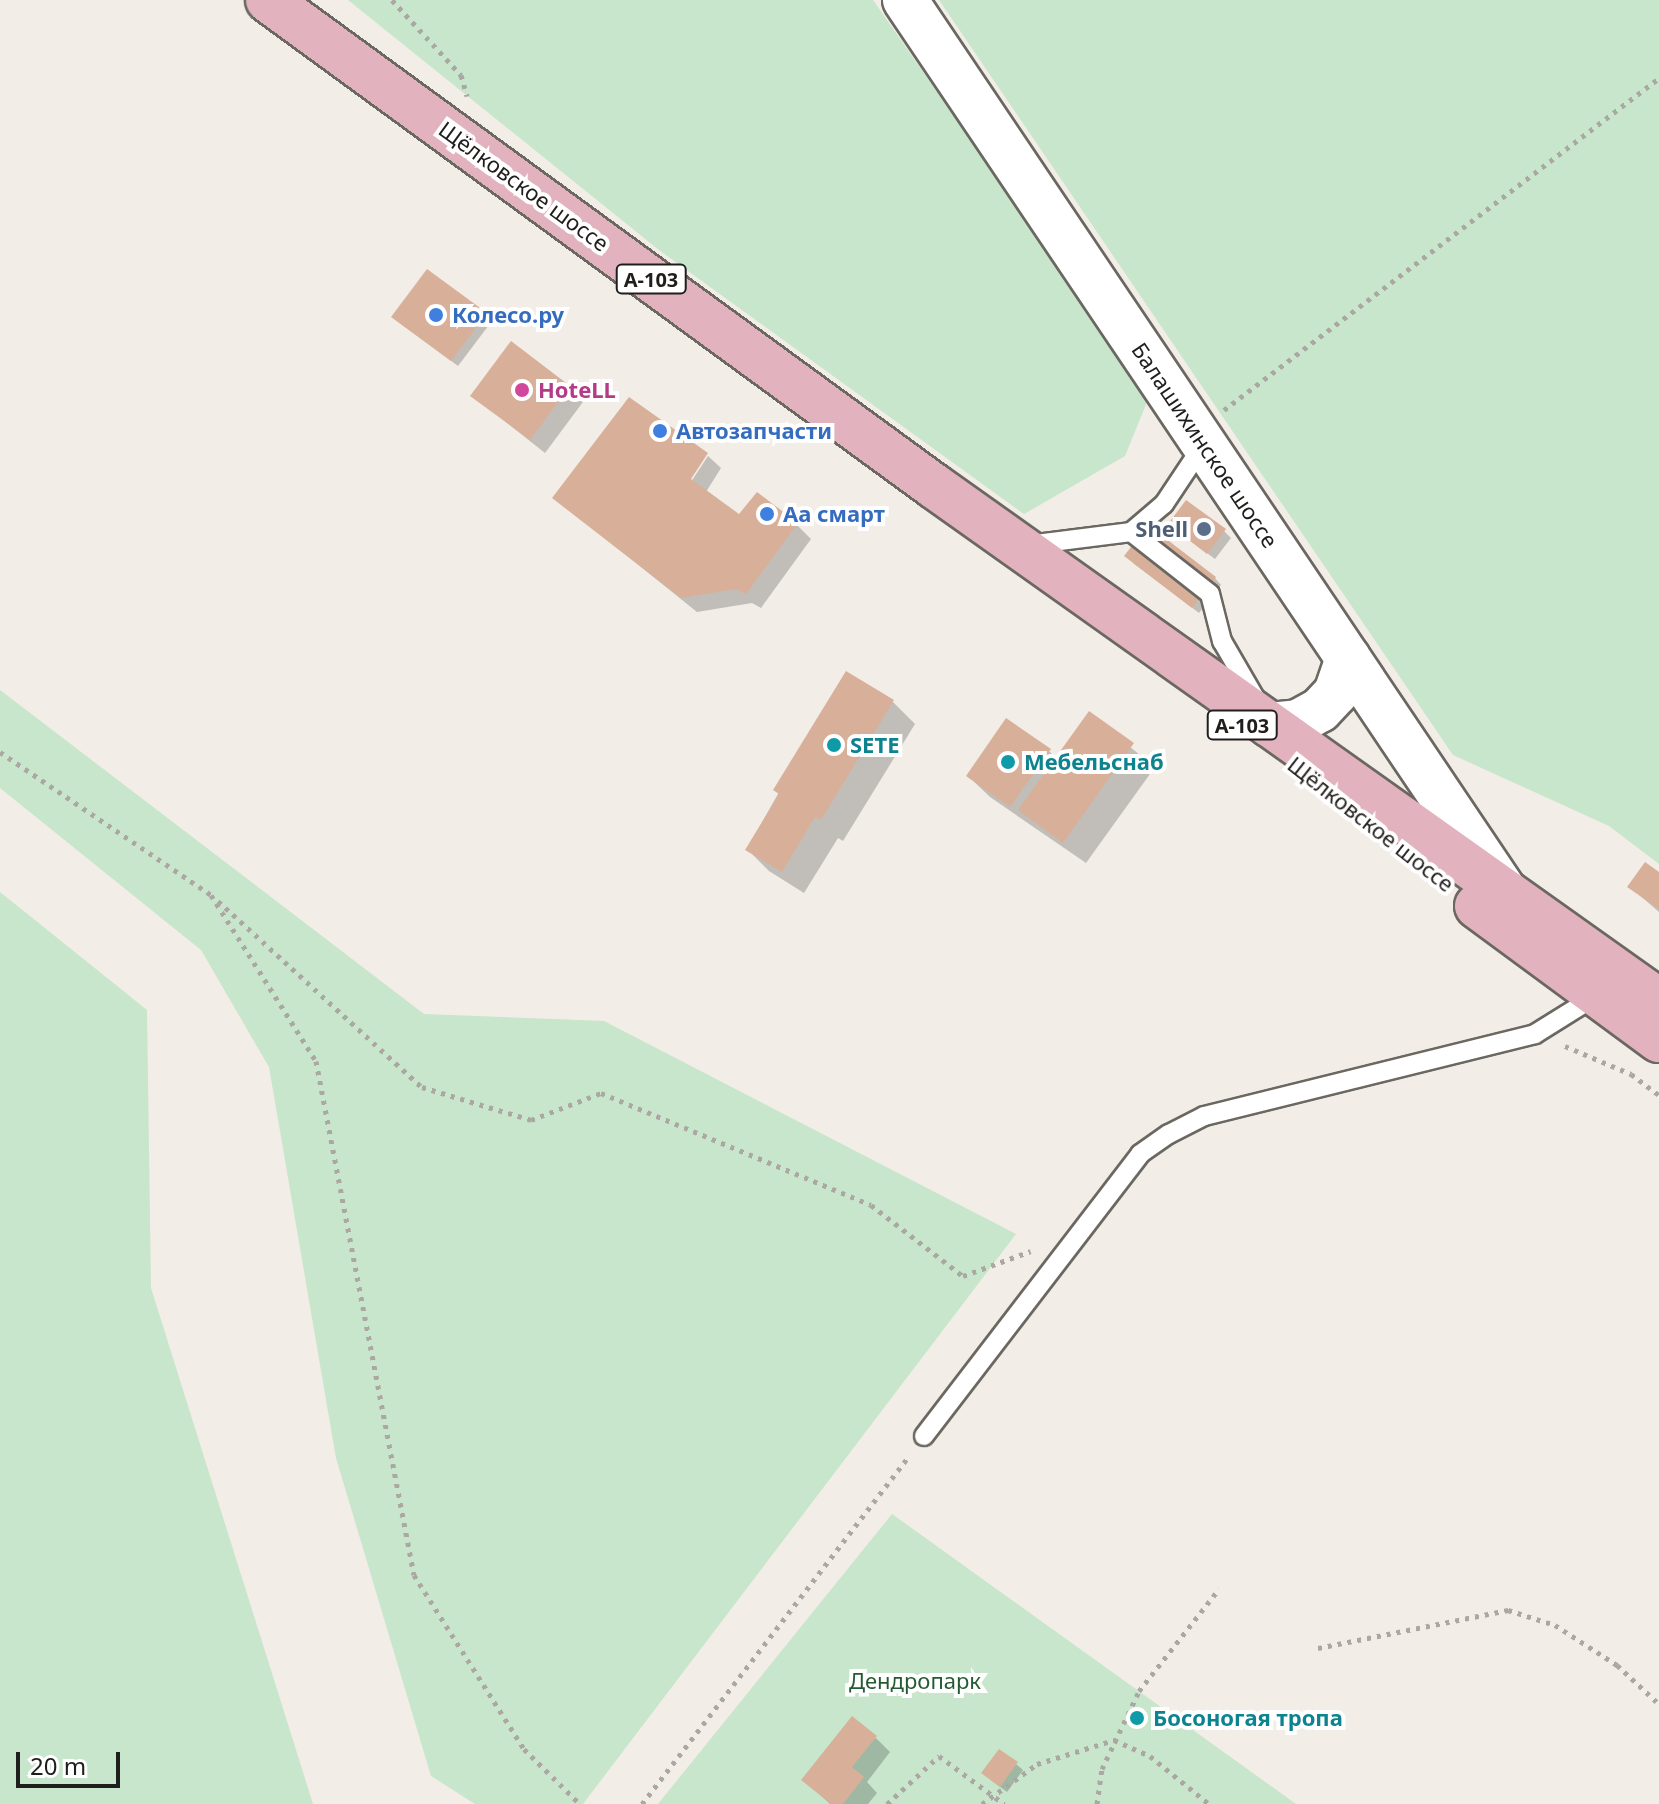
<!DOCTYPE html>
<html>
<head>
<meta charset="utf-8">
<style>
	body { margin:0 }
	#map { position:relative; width:1659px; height:1804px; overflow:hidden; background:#f2ede6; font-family:"Noto Sans",sans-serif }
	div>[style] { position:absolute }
	.green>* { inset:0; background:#c7e6cc }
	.shadow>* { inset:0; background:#0003 }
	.building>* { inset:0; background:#d8b099 }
	.path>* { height:5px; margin-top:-2.5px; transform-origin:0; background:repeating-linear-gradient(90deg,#aba7a2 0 4px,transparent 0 10px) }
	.roads { filter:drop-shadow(2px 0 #6b6761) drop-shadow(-2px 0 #6b6761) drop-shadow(0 2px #6b6761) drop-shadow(0 -2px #6b6761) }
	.service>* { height:18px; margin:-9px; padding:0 9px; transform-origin:9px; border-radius:9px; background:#fff }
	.secondary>* { height:44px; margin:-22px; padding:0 22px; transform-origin:22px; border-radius:22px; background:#fff }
	.primary>* { height:44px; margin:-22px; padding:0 22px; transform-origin:22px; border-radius:22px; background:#e2b3bf }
	.dots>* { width:22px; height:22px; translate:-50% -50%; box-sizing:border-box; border:4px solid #fff; border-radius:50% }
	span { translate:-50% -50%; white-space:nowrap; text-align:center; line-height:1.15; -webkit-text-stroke:8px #fff; paint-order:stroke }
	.shield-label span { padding:2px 6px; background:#fff; border:2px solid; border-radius:6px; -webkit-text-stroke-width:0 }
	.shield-label { font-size:20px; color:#201e1c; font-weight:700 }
	.street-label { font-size:22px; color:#201e1c }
	.shop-label { font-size:22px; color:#366cbe; font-weight:700 }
	.left { translate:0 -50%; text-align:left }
	.hotel-label { font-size:22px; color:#b23c85; font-weight:700 }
	.service-label { font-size:22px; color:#4e5e75; font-weight:700 }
	.right { translate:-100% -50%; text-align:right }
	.culture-label { font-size:22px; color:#0d838f; font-weight:700 }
	.park-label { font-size:22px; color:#255b34 }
	.scale { position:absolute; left:16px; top:1752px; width:104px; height:36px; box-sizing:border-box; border:4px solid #201e1c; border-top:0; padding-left:10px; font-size:24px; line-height:28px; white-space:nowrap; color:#201e1c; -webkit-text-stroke:6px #fff; paint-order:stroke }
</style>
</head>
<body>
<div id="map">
	<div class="green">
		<div style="clip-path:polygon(348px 0,873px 0,1149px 397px,1125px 456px,1024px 514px,659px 250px)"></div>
		<div style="clip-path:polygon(939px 0,1659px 0,1659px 864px,1609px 826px,1453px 755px)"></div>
		<div style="clip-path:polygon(0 690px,424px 1014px,604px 1021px,1016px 1234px,583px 1804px,475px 1804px,431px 1776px,336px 1458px,269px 1067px,201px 950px,0 788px)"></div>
		<div style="clip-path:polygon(0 892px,147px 1010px,151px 1288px,313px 1804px,0 1804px)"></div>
		<div style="clip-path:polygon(892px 1514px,1296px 1804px,658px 1804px)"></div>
	</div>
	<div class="shadow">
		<div style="clip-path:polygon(485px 314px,492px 321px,458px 366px,400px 323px)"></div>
		<div style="clip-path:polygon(569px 387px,583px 402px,545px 453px,473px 396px)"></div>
		<div style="clip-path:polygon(708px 456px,721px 468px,706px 492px,740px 517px,796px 524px,811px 539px,761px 608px,752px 603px,697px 612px,555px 498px,687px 488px)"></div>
		<div style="clip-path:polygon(1177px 531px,1224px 531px,1231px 538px,1215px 559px)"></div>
		<div style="clip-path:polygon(1133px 563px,1215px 578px,1221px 585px,1199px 613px)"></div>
		<div style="clip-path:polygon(846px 673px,893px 702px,915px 724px,843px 841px,838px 838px,804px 893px,769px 871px,747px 849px)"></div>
		<div style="clip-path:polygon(1089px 714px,1155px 767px,1086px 863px,990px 797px,968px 776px,1049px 751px,1057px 759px)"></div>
		<div style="clip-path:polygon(1659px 875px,1659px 912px,1630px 887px)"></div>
		<div style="clip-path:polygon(876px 1738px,890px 1752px,867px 1782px,877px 1793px,868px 1804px,830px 1804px,804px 1780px)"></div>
		<div style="clip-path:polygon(1016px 1764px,1023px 1770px,1007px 1792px,991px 1780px)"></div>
	</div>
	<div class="building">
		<div style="clip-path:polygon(427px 269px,487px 313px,451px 361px,391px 317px)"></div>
		<div style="clip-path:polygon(511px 341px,570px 386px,530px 440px,470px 396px)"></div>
		<div style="clip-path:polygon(629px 397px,708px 453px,691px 479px,739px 514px,757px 492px,798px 523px,746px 594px,736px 589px,681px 598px,552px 498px)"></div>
		<div style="clip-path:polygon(1186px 500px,1226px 529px,1207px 554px,1168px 524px)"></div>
		<div style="clip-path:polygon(1148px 525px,1216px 577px,1192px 608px,1124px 556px)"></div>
		<div style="clip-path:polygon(846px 671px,894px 700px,821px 820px,815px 817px,782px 872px,745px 850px,779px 794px,773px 790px)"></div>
		<div style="clip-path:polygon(1089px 711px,1134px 743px,1063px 843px,1018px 810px)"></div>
		<div style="clip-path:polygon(1006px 718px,1051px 749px,1010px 807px,966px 776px)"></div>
		<div style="clip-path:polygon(1645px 862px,1659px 872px,1659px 909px,1627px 887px)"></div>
		<div style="clip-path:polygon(852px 1716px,877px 1736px,852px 1767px,864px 1777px,843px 1804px,831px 1804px,801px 1780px)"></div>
		<div style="clip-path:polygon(999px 1749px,1018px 1762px,1000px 1787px,981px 1773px)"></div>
	</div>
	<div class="path">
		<div style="left:392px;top:0;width:102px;rotate:47.4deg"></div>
		<div style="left:461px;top:75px;width:22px;rotate:74deg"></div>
		<div style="left:1224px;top:410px;width:547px;rotate:-37.35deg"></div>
		<div style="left:0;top:752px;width:255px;rotate:34.1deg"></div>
		<div style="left:211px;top:895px;width:196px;rotate:57.7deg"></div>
		<div style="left:316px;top:1061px;width:523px;rotate:79.21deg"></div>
		<div style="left:414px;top:1575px;width:206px;rotate:57.7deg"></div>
		<div style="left:524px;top:1749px;width:78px;rotate:44.5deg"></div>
		<div style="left:218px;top:901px;width:276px;rotate:42.4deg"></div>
		<div style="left:422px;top:1087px;width:114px;rotate:16.8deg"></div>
		<div style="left:531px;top:1120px;width:75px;rotate:-21.1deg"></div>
		<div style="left:601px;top:1093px;width:292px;rotate:22.5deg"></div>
		<div style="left:871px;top:1205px;width:116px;rotate:37.7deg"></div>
		<div style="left:963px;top:1276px;width:72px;rotate:-20.2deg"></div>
		<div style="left:1565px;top:1046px;width:72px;rotate:23deg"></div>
		<div style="left:1631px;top:1074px;width:35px;rotate:37deg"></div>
		<div style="left:1318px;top:1648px;width:194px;rotate:-11.3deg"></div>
		<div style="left:1508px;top:1610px;width:49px;rotate:17.7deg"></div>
		<div style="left:1555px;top:1625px;width:74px;rotate:32.8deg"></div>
		<div style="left:1617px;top:1665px;width:57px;rotate:42.9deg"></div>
		<div style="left:642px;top:1804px;width:439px;rotate:-52.5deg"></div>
		<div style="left:887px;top:1804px;width:71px;rotate:-42.7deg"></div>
		<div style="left:939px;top:1756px;width:81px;rotate:36.4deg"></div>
		<div style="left:982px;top:1804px;width:68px;rotate:-36deg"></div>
		<div style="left:1037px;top:1764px;width:81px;rotate:-17.3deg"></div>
		<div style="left:1114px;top:1740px;width:39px;rotate:24deg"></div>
		<div style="left:1150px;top:1756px;width:76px;rotate:39.1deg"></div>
		<div style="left:1097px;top:1804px;width:35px;rotate:-82deg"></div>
		<div style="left:1102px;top:1769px;width:86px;rotate:-64.6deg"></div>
		<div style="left:1139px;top:1691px;width:130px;rotate:-51.9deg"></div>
	</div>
	<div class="roads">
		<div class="service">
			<div style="left:1131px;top:532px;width:43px;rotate:-40.3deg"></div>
			<div style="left:1164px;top:504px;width:72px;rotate:-56.3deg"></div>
			<div style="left:1028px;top:545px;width:104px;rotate:-7.2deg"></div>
			<div style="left:1131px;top:532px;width:100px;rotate:38.1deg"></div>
			<div style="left:1210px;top:594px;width:49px;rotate:75.7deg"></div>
			<div style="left:1222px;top:641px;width:66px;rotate:59.9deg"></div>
			<div style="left:924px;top:1436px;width:355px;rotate:-52.5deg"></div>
			<div style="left:1140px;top:1154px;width:35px;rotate:-35deg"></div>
			<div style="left:1169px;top:1134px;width:39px;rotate:-27deg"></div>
			<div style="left:1204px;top:1116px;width:341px;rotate:-13.9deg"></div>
			<div style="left:1535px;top:1034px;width:72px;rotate:-31.9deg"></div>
		</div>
		<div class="secondary">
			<div style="left:905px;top:0;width:1073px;rotate:56.06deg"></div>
			<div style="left:1270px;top:725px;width:28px;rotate:-6deg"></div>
			<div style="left:1298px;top:722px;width:25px;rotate:-29deg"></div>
			<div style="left:1320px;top:710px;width:23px;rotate:-47deg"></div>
			<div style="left:1336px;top:693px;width:37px;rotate:-71deg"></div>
		</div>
		<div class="primary">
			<div style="left:268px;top:0;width:824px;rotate:36.12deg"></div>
			<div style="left:934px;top:486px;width:889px;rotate:35.39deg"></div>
			<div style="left:1477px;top:906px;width:226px;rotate:36.4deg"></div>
		</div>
	</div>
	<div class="dots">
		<div style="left:436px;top:315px;background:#3f7fe0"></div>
		<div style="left:522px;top:390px;background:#d1479c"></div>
		<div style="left:660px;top:431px;background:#3f7fe0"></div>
		<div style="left:767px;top:514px;background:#3f7fe0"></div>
		<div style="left:1204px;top:529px;background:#5c6f8a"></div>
		<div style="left:834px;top:745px;background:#0f9aa8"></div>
		<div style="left:1008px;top:762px;background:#0f9aa8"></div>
		<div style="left:1137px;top:1718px;background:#0f9aa8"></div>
	</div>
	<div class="shield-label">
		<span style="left:651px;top:279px">А-103</span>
		<span style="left:1242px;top:725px">А-103</span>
	</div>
	<div class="street-label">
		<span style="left:524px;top:186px;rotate:36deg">Щёлковское шоссе</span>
		<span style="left:1205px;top:445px;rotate:56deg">Балашихинское шоссе</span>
		<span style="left:1371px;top:824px;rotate:38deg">Щёлковское шоссе</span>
	</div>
	<div class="shop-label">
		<span class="left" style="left:452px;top:315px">Колесо.ру</span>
		<span class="left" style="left:676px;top:431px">Автозапчасти</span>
		<span class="left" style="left:783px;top:514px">Аа смарт</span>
	</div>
	<div class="hotel-label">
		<span class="left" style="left:538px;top:390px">HoteLL</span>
	</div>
	<div class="service-label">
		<span class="right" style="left:1188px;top:529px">Shell</span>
	</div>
	<div class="culture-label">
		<span class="left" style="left:850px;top:745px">SETE</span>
		<span class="left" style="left:1024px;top:762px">Мебельснаб</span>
		<span class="left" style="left:1153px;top:1718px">Босоногая тропа</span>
	</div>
	<div class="park-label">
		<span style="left:915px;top:1681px">Дендропарк</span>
	</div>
	<div class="scale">20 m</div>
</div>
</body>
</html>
